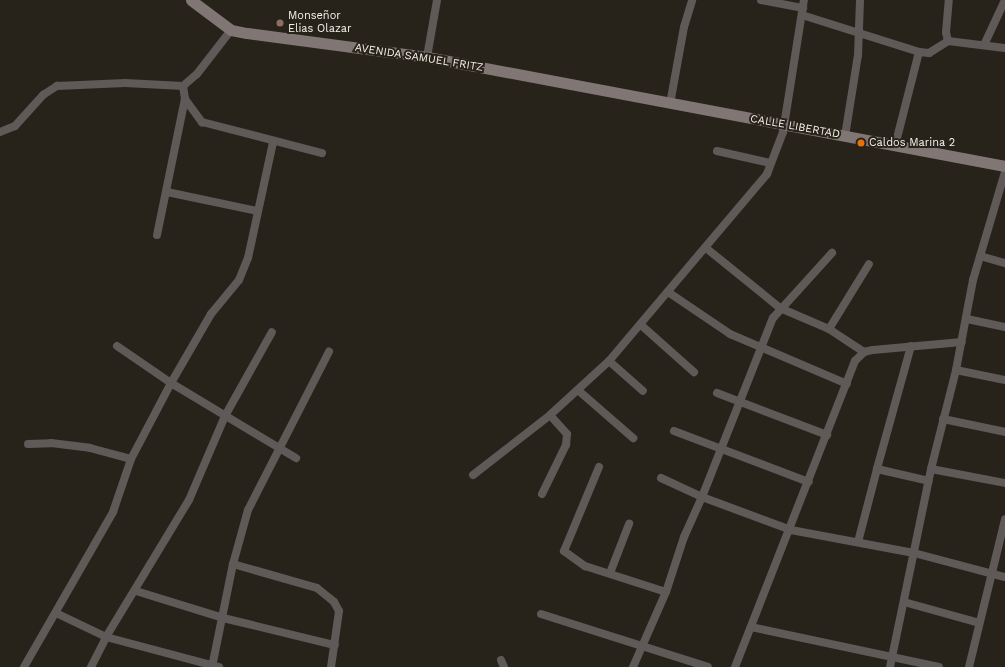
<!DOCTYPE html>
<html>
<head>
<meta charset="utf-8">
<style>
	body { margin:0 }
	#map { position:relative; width:1005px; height:667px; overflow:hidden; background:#28231a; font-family:"Work Sans",sans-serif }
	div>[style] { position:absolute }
	.street>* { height:8px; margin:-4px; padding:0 4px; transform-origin:4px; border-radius:4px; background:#5f5958 }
	.secondary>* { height:11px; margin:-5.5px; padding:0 5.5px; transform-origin:5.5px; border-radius:5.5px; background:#807775 }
	.dots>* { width:11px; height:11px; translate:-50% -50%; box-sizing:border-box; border:2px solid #28231a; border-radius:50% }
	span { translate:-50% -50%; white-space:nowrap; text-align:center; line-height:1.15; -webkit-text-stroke:4px #28231a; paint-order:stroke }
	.poi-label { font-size:11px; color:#f6f3ed }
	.left { translate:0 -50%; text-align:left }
	.street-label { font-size:11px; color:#f6f3ed }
</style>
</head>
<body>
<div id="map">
	<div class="street">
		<div style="left:761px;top:0;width:43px;rotate:10.8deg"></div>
		<div style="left:802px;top:15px;width:123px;rotate:17.5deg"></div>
		<div style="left:919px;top:52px;width:10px;rotate:6deg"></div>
		<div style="left:929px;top:53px;width:22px;rotate:-32deg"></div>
		<div style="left:948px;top:41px;width:57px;rotate:7deg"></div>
		<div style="left:948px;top:41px;width:9px;rotate:-103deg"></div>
		<div style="left:946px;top:32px;width:32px;rotate:-85deg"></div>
		<div style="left:984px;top:45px;width:50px;rotate:-65deg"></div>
		<div style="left:427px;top:57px;width:58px;rotate:-80deg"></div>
		<div style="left:183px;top:86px;width:13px;rotate:81deg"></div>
		<div style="left:185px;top:99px;width:29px;rotate:54deg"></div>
		<div style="left:202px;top:122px;width:124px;rotate:14.5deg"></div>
		<div style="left:670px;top:104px;width:78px;rotate:-79.7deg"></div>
		<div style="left:684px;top:27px;width:28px;rotate:-73deg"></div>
		<div style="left:0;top:132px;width:16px;rotate:-22deg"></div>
		<div style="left:15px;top:126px;width:42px;rotate:-47.9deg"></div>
		<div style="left:43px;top:95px;width:17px;rotate:-33deg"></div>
		<div style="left:57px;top:86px;width:68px;rotate:-2.5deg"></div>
		<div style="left:125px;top:83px;width:58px;rotate:3deg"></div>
		<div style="left:183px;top:86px;width:18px;rotate:-41deg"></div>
		<div style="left:197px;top:74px;width:56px;rotate:-52.3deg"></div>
		<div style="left:845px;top:136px;width:82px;rotate:-80.9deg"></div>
		<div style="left:858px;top:55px;width:55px;rotate:-87.9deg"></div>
		<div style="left:895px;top:146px;width:97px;rotate:-75.7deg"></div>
		<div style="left:717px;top:151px;width:54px;rotate:12.8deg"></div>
		<div style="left:167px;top:192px;width:92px;rotate:11.9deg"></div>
		<div style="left:157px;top:235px;width:139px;rotate:-78.4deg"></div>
		<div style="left:706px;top:248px;width:95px;rotate:39deg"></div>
		<div style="left:780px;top:308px;width:53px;rotate:23.2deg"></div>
		<div style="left:829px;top:329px;width:42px;rotate:33.3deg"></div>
		<div style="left:980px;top:256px;width:26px;rotate:16deg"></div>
		<div style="left:668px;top:292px;width:75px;rotate:34.1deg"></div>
		<div style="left:730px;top:334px;width:127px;rotate:23.1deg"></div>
		<div style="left:967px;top:319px;width:39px;rotate:12deg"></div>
		<div style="left:641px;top:325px;width:71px;rotate:41.6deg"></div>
		<div style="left:829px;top:329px;width:76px;rotate:-58.4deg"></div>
		<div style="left:117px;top:346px;width:65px;rotate:34.4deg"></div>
		<div style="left:171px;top:383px;width:146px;rotate:31deg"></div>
		<div style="left:911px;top:346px;width:128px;rotate:105.5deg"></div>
		<div style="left:877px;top:469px;width:53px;rotate:13deg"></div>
		<div style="left:609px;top:361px;width:45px;rotate:41.4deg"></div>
		<div style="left:956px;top:370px;width:50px;rotate:11.5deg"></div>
		<div style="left:579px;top:391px;width:72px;rotate:41deg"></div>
		<div style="left:717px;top:393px;width:118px;rotate:20.9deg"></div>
		<div style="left:943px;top:419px;width:63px;rotate:11.8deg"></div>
		<div style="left:674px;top:431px;width:144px;rotate:20.7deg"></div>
		<div style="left:28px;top:444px;width:23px;rotate:-2deg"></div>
		<div style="left:51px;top:443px;width:39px;rotate:7deg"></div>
		<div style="left:90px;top:448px;width:42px;rotate:15deg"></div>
		<div style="left:599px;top:467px;width:91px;rotate:112.6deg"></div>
		<div style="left:564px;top:551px;width:26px;rotate:36deg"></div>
		<div style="left:585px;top:566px;width:85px;rotate:17.8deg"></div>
		<div style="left:931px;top:469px;width:75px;rotate:10.7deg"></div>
		<div style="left:473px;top:475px;width:98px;rotate:-37.9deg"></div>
		<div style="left:550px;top:415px;width:80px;rotate:-42.5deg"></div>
		<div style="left:609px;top:361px;width:245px;rotate:-49.8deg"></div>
		<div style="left:767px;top:174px;width:45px;rotate:-69.1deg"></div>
		<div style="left:783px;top:132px;width:134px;rotate:-81deg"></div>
		<div style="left:661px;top:478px;width:45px;rotate:24.9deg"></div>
		<div style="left:702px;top:497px;width:95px;rotate:20.3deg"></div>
		<div style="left:791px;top:530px;width:125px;rotate:10.6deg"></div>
		<div style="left:914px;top:553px;width:94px;rotate:14.8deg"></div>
		<div style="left:542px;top:494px;width:55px;rotate:-63.9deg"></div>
		<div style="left:566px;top:445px;width:11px;rotate:-85deg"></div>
		<div style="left:567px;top:434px;width:25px;rotate:-132deg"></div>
		<div style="left:858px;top:542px;width:75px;rotate:-75.4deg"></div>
		<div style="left:233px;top:564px;width:87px;rotate:15.9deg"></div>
		<div style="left:317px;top:588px;width:22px;rotate:39deg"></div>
		<div style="left:334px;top:602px;width:10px;rotate:61deg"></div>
		<div style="left:339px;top:611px;width:57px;rotate:98.1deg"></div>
		<div style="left:610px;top:573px;width:53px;rotate:-68.8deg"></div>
		<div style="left:136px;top:591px;width:91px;rotate:17.2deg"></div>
		<div style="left:223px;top:618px;width:115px;rotate:13.6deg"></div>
		<div style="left:904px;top:602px;width:78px;rotate:15.6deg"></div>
		<div style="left:56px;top:613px;width:55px;rotate:25.6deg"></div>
		<div style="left:106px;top:637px;width:117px;rotate:14.9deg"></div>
		<div style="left:541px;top:614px;width:175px;rotate:17.6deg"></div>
		<div style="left:751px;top:627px;width:192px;rotate:12deg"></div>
		<div style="left:501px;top:660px;width:8px;rotate:67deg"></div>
		<div style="left:24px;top:667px;width:179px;rotate:-60.1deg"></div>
		<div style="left:113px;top:512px;width:56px;rotate:-71.2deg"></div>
		<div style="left:131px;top:459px;width:86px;rotate:-62.2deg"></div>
		<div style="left:171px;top:383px;width:80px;rotate:-59.9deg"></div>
		<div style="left:211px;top:314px;width:44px;rotate:-50.5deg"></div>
		<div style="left:239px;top:280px;width:24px;rotate:-68deg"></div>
		<div style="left:248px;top:258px;width:119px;rotate:-77.8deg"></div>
		<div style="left:91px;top:667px;width:34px;rotate:-63deg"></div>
		<div style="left:106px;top:637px;width:160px;rotate:-58.8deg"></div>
		<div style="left:189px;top:500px;width:91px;rotate:-66.8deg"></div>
		<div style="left:225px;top:416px;width:96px;rotate:-60.8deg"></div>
		<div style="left:212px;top:667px;width:105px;rotate:-78.5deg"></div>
		<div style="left:233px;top:564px;width:56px;rotate:-74.5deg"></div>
		<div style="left:248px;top:510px;width:178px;rotate:-62.9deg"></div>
		<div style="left:633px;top:667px;width:82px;rotate:-66.3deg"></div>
		<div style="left:666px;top:592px;width:58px;rotate:-71.9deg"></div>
		<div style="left:684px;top:537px;width:44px;rotate:-65.8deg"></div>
		<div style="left:702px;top:497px;width:193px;rotate:-68.4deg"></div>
		<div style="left:773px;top:318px;width:88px;rotate:-47.8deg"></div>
		<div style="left:735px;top:667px;width:329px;rotate:-68.6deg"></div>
		<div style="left:855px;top:361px;width:13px;rotate:-45deg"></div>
		<div style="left:864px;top:352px;width:9px;rotate:-13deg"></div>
		<div style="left:873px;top:350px;width:89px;rotate:-5.1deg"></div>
		<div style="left:890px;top:667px;width:202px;rotate:-78.3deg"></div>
		<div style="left:931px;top:469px;width:102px;rotate:-75.8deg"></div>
		<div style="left:956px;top:370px;width:92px;rotate:-79.3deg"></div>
		<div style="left:973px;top:280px;width:113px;rotate:-73.5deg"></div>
		<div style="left:969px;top:667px;width:152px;rotate:-76.3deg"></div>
	</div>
	<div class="secondary">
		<div style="left:191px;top:0;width:50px;rotate:36.9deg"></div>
		<div style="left:231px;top:30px;width:16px;rotate:11deg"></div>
		<div style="left:247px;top:33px;width:182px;rotate:7.6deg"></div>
		<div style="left:427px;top:57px;width:588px;rotate:10.68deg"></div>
	</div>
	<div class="dots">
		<div style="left:280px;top:23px;background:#8d6e63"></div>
		<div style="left:861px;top:143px;background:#e8710a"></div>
	</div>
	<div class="poi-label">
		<span class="left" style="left:288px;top:23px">Monseñor<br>Elias Olazar</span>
		<span class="left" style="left:869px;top:143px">Caldos Marina 2</span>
	</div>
	<div class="street-label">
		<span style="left:419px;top:58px;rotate:9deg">AVENIDA SAMUEL FRITZ</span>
		<span style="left:795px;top:127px;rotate:10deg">CALLE LIBERTAD</span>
	</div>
</div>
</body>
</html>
